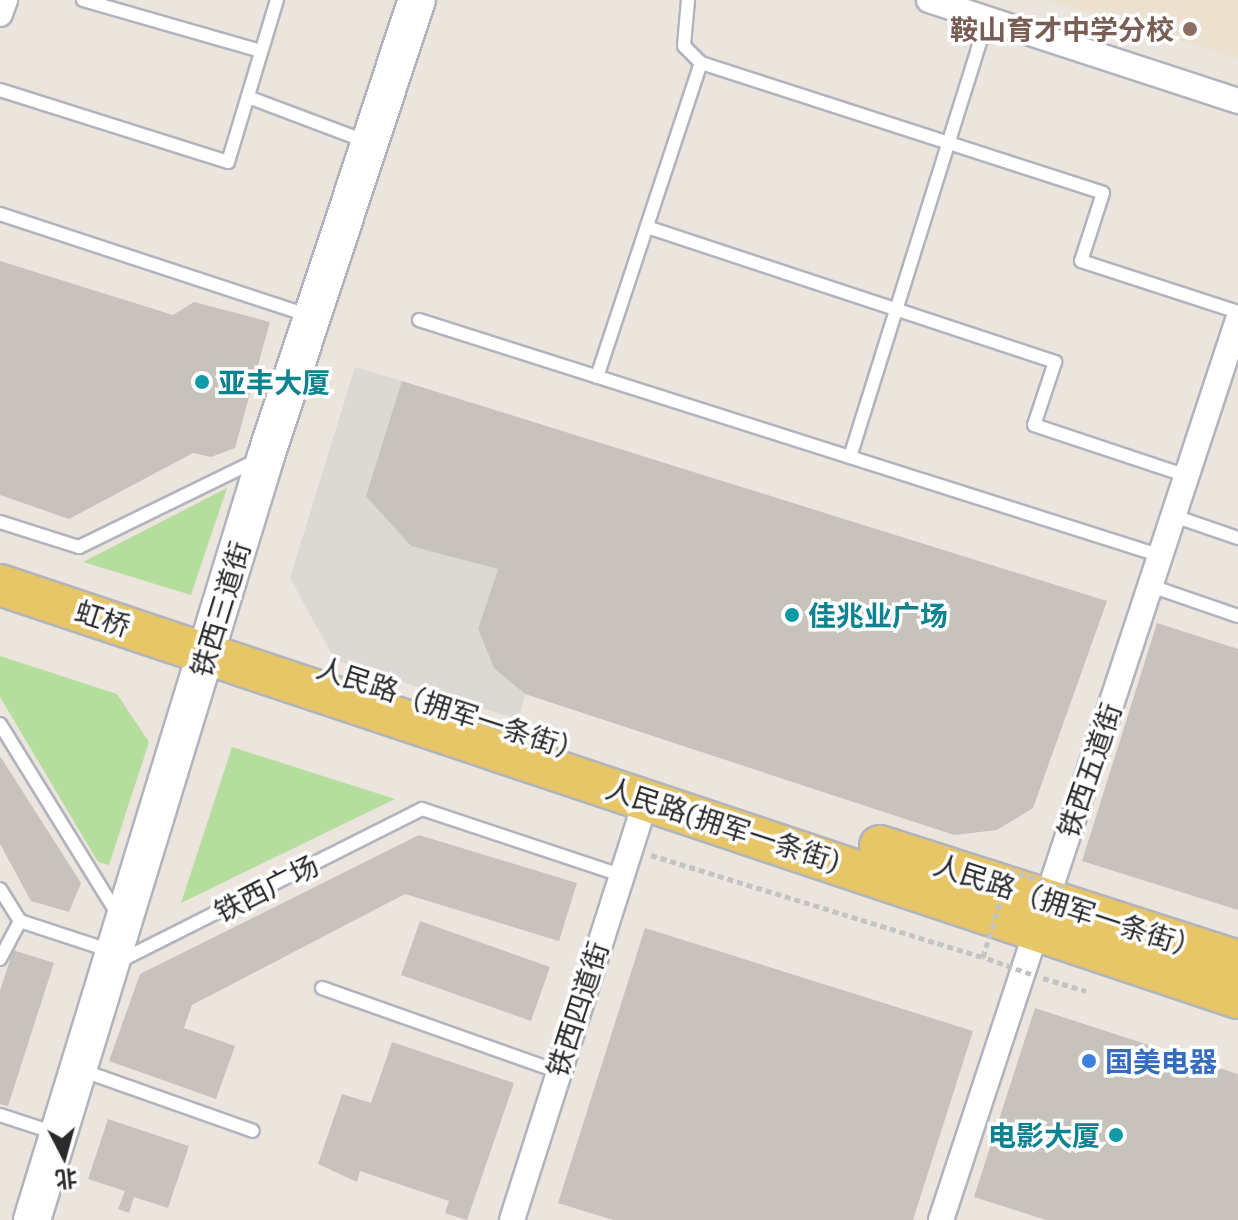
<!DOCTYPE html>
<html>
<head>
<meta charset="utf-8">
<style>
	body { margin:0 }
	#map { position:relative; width:1238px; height:1220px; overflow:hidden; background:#ebe5dd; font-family:"Exo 2","Noto Sans SC",sans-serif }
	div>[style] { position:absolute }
	.education>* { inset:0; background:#ece1ce }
	.green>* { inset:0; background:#b5de9e }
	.plaza>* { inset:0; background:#dcd8d4 }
	.building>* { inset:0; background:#c7c3bc }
	.path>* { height:5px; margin-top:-2.5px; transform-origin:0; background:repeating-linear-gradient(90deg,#c3c3c3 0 6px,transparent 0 10px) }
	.roads { filter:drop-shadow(2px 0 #b1b4bd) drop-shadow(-2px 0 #b1b4bd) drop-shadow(0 2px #b1b4bd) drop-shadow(0 -2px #b1b4bd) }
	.lane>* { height:12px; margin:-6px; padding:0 6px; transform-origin:6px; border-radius:6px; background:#fff }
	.street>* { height:24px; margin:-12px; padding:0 12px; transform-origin:12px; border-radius:12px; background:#fff }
	.secondary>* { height:36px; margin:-18px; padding:0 18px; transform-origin:18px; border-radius:18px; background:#fff }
	.primary>* { height:40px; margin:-20px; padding:0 20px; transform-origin:20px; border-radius:20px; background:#e7c667 }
	.path-bridge>* { height:5px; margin-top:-2.5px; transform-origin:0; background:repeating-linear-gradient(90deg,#c3c3c3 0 6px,transparent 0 10px) }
	.dots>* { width:22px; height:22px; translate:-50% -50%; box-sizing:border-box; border:4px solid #fff; border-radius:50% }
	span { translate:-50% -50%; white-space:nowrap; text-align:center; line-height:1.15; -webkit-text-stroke:7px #fff; paint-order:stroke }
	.education-label { font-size:28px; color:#785e54; font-weight:700 }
	.right { translate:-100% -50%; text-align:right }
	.culture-label { font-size:28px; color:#0d838f; font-weight:700 }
	.left { translate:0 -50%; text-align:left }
	.street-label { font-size:28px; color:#2a2a2a }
	.shop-label { font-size:28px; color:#366cbe; font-weight:700 }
	.north { position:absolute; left:24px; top:1116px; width:80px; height:80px; -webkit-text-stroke:6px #fff; paint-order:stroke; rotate:174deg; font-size:22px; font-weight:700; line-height:32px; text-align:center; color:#2a2a2a }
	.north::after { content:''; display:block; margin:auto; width:28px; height:36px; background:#2a2a2a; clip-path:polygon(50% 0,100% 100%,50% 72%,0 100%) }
</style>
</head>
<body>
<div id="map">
	<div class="education">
		<div style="clip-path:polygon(1047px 0,1238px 0,1238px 58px)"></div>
	</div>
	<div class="green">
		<div style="clip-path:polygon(227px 488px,191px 595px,83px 562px)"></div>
		<div style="clip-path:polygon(0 656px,117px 694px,149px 742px,109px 865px,98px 862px,0 697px)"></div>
		<div style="clip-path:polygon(232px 747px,395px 799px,181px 903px)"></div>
	</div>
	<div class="plaza">
		<div style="clip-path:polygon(355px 367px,402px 381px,498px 569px,478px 629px,494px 668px,525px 694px,519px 720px,335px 660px,290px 578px)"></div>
	</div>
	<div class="building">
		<div style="clip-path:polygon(0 261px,173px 315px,194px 302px,270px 322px,235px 448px,211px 457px,193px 453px,69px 519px,0 495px)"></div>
		<div style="clip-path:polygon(402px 381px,1107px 601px,1033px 808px,997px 830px,954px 835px,525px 694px,494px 668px,478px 629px,498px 569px,411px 546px,366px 496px)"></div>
		<div style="clip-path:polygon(1157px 623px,1238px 649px,1238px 910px,1082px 861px)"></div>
		<div style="clip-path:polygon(0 756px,81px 883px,69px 912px,31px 901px,0 844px)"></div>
		<div style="clip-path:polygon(419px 835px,577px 883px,559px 941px,405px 894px,192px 1005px,184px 1028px,235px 1046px,216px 1099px,109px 1061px,140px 974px)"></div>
		<div style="clip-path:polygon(420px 921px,550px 967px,531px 1021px,401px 975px)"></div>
		<div style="clip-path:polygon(645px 928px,973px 1031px,913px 1220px,613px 1220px,558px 1203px)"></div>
		<div style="clip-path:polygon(13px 950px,54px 963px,8px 1106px,0 1104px,0 991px)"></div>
		<div style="clip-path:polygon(1035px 1008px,1238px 1074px,1238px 1220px,1046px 1220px,974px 1197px)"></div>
		<div style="clip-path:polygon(392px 1042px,514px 1083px,467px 1220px,445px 1213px,449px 1201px,360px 1171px,357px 1182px,318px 1164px,342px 1094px,371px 1103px)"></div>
		<div style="clip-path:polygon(108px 1119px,189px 1146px,168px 1208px,134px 1197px,129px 1213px,118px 1209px,125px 1191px,88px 1179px)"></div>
	</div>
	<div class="path">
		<div style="left:651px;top:855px;width:347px;rotate:17.1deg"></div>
		<div style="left:1043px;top:978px;width:45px;rotate:16.8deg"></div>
	</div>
	<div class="roads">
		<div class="lane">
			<div style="left:83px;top:0;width:185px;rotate:16deg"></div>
			<div style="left:688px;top:0;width:46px;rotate:95deg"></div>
			<div style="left:684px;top:46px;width:24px;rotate:45deg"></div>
			<div style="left:0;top:90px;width:239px;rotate:17.5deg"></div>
			<div style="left:228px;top:162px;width:169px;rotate:-73.2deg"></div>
			<div style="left:248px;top:97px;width:128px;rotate:20.6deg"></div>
			<div style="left:0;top:214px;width:326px;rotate:18.2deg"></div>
			<div style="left:647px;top:227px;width:430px;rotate:18.3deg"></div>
			<div style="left:1055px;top:362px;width:66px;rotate:108.4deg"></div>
			<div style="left:1034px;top:425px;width:161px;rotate:18.4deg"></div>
			<div style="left:419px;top:320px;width:779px;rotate:17.64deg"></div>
			<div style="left:597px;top:377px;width:331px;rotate:-71.7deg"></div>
			<div style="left:701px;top:63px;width:422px;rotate:17.9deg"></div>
			<div style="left:1103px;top:193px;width:71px;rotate:107.9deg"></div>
			<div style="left:1081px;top:261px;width:165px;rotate:18deg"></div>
			<div style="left:850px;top:457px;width:459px;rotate:-72.6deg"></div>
			<div style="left:1174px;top:516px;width:68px;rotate:19deg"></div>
			<div style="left:0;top:522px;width:83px;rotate:17.6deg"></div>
			<div style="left:79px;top:547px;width:198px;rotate:-26deg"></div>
			<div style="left:1151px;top:586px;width:92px;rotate:19deg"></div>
			<div style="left:0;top:724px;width:225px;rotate:58.3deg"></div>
			<div style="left:0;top:889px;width:38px;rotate:58deg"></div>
			<div style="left:20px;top:921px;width:96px;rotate:18.2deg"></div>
			<div style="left:0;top:959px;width:43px;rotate:-62.2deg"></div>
			<div style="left:120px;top:961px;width:338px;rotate:-26.7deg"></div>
			<div style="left:422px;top:809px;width:209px;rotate:18.4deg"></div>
			<div style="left:322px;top:988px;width:249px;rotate:19.5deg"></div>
			<div style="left:81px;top:1070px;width:182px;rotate:19.5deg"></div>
			<div style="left:0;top:1115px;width:58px;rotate:18.1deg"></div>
		</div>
		<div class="street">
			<div style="left:929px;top:0;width:325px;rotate:18.1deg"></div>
			<div style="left:0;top:14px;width:15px;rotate:-70deg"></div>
			<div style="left:512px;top:1220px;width:441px;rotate:-72.3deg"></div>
			<div style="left:941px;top:1220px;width:948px;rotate:-71.74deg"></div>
		</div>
		<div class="secondary">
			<div style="left:32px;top:1220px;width:799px;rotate:-72.97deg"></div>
			<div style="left:266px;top:456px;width:480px;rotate:-71.7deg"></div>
		</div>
		<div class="primary">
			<div style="left:0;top:585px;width:1305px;rotate:18.45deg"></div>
			<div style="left:880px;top:846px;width:376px;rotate:17.8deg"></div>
		</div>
	</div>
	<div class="path-bridge">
		<div style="left:1031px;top:974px;width:51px;rotate:-160.5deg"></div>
		<div style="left:983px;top:957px;width:90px;rotate:-72.6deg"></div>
		<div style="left:1010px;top:871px;width:57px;rotate:17.5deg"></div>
	</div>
	<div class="dots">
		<div style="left:1190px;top:29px;background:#8d6e63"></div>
		<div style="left:202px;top:382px;background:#0f9aa8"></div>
		<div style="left:792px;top:615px;background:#0f9aa8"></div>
		<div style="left:1089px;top:1061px;background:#3f7fe0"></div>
		<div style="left:1116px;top:1135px;background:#0f9aa8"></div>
	</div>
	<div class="education-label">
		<span class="right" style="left:1174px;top:29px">鞍山育才中学分校</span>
	</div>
	<div class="culture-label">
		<span class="left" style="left:218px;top:382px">亚丰大厦</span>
		<span class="left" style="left:808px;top:615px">佳兆业广场</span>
		<span class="right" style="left:1100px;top:1135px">电影大厦</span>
	</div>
	<div class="street-label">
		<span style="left:220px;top:609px;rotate:-73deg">铁西三道街</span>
		<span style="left:103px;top:618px;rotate:18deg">虹桥</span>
		<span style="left:451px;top:709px;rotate:18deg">人民路（拥军一条街）</span>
		<span style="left:1089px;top:770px;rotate:-71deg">铁西五道街</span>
		<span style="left:723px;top:824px;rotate:18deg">人民路(拥军一条街)</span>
		<span style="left:266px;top:888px;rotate:-27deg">铁西广场</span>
		<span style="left:1068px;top:906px;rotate:18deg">人民路（拥军一条街）</span>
		<span style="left:577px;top:1009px;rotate:-72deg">铁西四道街</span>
	</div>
	<div class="shop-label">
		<span class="left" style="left:1105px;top:1061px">国美电器</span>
	</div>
	<div class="north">北</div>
</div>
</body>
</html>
